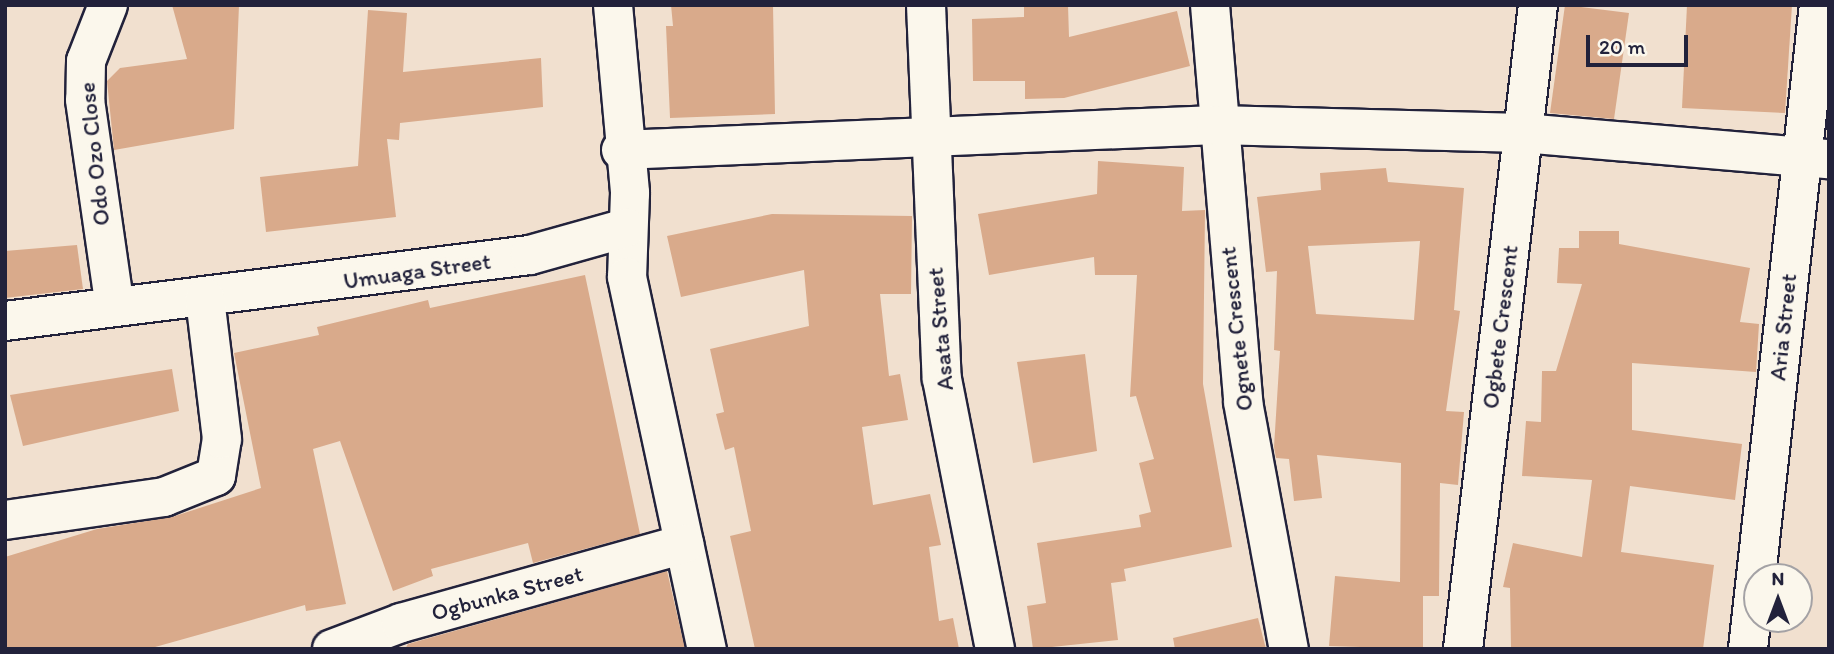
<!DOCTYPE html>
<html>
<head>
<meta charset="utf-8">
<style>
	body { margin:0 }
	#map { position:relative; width:1834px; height:654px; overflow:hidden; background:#f1e0cf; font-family:Itim,sans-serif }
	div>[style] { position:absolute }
	.building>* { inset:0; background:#d9aa8b }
	.roads { filter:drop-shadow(2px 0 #22223b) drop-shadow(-2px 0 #22223b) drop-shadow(0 2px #22223b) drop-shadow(0 -2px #22223b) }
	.minor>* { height:38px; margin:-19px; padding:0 19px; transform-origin:19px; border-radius:19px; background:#fbf7ec }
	span { translate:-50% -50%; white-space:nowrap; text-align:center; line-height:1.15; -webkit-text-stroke:6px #fbf7ec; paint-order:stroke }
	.street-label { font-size:23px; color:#22223b }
	.frame { position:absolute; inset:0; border:7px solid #22223b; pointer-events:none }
	.north { position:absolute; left:1743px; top:563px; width:70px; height:70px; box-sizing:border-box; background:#fbf7ec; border:2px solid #a4a2a5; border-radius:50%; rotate:0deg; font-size:19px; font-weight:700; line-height:28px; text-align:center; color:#22223b }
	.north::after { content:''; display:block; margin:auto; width:24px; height:32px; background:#22223b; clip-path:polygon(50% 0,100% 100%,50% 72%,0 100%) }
	.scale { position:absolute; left:1586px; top:35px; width:102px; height:32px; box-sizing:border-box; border:4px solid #22223b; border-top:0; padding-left:9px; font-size:21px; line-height:24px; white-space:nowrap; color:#22223b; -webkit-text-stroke:5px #fbf7ec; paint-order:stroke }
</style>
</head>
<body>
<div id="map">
	<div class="building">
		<div style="clip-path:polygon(172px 5px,239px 5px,234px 129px,114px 150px,107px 81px,120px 68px,187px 59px)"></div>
		<div style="clip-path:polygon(671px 5px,773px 5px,775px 114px,670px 118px,666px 26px,673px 26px)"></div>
		<div style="clip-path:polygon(1024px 5px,1068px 5px,1069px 37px,1177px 11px,1190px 66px,1064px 98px,1025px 99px,1025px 81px,973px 81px,972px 19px,1024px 17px)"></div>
		<div style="clip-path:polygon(1565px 5px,1629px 13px,1614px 119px,1550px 113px)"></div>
		<div style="clip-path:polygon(1687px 5px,1792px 5px,1785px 113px,1682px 108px)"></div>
		<div style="clip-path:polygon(368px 10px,407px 13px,403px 72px,541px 58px,543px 107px,400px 123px,399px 140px,387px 139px,396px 217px,266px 232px,260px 177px,358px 166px)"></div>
		<div style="clip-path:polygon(1098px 161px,1184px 167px,1182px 211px,1205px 210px,1203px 384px,1232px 547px,1124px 569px,1126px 581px,1111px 583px,1118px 640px,1033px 649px,1027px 606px,1046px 603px,1037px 543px,1141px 527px,1139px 515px,1151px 512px,1139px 463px,1154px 459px,1136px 396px,1130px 397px,1137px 275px,1095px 275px,1094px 257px,989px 275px,978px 214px,1097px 194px)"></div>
		<div style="clip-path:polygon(evenodd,1386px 168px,1388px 182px,1464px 188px,1454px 310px,1460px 311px,1446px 411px,1464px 412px,1458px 485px,1440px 483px,1439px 596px,1423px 596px,1423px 649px,1329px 646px,1335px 576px,1400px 582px,1401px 463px,1317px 455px,1322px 498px,1294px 501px,1289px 459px,1276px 458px,1274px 447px,1280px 351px,1274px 350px,1277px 271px,1266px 272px,1257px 197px,1321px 190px,1320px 173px,1386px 168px,1420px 241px,1414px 320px,1316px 314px,1308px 246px,1420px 241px)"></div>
		<div style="clip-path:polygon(772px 214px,912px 216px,911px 294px,880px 294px,889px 376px,900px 374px,908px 420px,862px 427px,873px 505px,930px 494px,941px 545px,929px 547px,939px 621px,953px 618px,959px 649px,755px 649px,730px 536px,751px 531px,734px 447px,725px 450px,716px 414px,724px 412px,710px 349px,809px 326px,804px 270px,681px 297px,667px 236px)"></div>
		<div style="clip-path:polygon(1579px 231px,1619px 231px,1619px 244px,1750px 268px,1740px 322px,1759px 324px,1756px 372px,1632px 363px,1632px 430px,1742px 444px,1735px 500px,1630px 486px,1621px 552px,1714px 565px,1703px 649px,1511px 649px,1510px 588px,1503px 587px,1513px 543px,1582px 557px,1592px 480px,1522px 476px,1526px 421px,1541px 422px,1542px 371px,1556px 371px,1582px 284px,1557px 283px,1559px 248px,1579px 248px)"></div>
		<div style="clip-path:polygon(77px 245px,83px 289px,5px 298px,5px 251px)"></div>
		<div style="clip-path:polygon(585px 275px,640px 534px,533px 563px,528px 543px,431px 569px,433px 576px,393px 591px,340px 441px,313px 449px,346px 604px,306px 611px,305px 605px,148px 649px,5px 649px,5px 557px,97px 529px,172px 517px,261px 488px,234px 353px,319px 335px,317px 327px,428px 300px,430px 308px)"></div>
		<div style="clip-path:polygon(1085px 354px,1097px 451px,1033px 463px,1017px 362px)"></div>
		<div style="clip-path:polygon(172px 369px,179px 411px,23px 446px,10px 395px)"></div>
		<div style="clip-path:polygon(667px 571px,685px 649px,405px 649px,408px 644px)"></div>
		<div style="clip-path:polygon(1258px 618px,1266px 649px,1175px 649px,1173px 638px)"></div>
	</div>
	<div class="roads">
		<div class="minor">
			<div style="left:108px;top:5px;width:60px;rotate:111.4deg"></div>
			<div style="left:86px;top:61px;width:39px;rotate:91deg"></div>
			<div style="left:85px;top:100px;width:209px;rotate:81.8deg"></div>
			<div style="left:613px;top:5px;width:189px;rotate:84.8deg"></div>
			<div style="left:630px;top:193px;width:84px;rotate:92deg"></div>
			<div style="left:627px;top:277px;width:381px;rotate:77.9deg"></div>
			<div style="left:926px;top:5px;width:374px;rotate:87.6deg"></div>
			<div style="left:942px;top:379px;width:275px;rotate:78.9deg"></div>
			<div style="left:1210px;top:5px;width:398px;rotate:85.2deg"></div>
			<div style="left:1243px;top:402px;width:251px;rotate:79.5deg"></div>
			<div style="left:621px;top:150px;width:596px;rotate:-2.41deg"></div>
			<div style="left:1216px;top:125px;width:307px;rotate:1.5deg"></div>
			<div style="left:1523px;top:133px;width:307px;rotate:4.9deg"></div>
			<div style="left:5px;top:321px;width:529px;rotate:-7.17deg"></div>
			<div style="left:530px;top:255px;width:100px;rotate:-15.7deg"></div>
			<div style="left:5px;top:520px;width:161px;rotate:-8.2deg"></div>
			<div style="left:164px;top:497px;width:56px;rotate:-22deg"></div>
			<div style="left:216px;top:476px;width:37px;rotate:-81deg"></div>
			<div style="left:222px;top:439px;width:142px;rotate:-96.9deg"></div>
			<div style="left:332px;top:649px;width:74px;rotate:-20.6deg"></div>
			<div style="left:401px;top:623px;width:294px;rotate:-15.6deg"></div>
			<div style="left:1463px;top:649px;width:648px;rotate:-83.36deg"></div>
			<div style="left:1748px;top:649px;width:648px;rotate:-83.71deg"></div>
		</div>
	</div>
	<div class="street-label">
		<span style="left:94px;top:154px;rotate:-96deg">Odo Ozo Close</span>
		<span style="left:417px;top:271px;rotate:-8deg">Umuaga Street</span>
		<span style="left:1500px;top:327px;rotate:-83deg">Ogbete Crescent</span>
		<span style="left:1783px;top:327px;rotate:-84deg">Aria Street</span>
		<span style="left:940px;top:329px;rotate:-95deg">Asata Street</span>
		<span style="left:1236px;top:329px;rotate:-96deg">Ognete Crescent</span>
		<span style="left:507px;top:593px;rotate:-15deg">Ogbunka Street</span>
	</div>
	<div class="frame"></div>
	<div class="north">N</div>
	<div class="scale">20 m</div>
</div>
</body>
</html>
